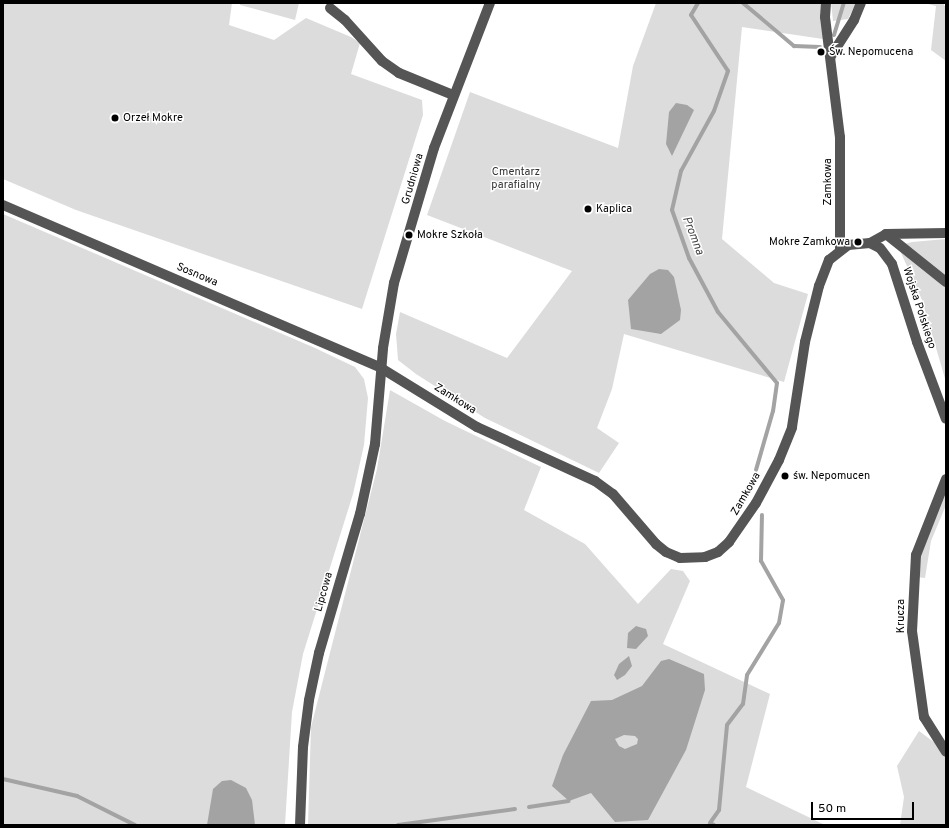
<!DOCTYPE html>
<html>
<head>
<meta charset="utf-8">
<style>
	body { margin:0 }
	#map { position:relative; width:949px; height:828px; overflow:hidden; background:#fff; font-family:Overpass,sans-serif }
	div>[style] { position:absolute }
	.green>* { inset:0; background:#dcdcdc }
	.water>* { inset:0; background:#a3a3a3 }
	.stream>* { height:4px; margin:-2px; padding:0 2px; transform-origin:2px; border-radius:2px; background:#a3a3a3 }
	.minor>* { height:10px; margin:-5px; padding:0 5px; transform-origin:5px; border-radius:5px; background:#555 }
	.dots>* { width:11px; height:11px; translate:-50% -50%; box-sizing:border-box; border:2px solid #fff; border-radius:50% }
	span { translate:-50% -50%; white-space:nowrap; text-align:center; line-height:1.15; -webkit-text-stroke:3px #fff; paint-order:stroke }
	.poi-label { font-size:11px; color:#000 }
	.left { translate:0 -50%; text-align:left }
	.right { translate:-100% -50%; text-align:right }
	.park-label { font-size:11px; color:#333 }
	.street-label { font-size:11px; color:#000 }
	.water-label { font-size:12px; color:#444; font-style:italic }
	.frame { position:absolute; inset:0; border:4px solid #000; pointer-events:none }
	.scale { position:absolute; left:811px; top:802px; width:103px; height:18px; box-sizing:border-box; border:2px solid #000; border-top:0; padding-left:5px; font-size:12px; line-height:14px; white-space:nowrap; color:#000; -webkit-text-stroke:3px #fff; paint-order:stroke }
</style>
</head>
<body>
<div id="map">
	<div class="green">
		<div style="clip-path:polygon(3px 3px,232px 3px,229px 25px,274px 40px,306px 18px,351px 37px,360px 43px,351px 74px,422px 100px,423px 115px,362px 309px,76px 210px,3px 179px)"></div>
		<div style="clip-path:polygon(240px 3px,299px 3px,295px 20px,240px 5px)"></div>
		<div style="clip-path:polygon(656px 3px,823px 3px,823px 39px,742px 27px,722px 239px,774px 283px,808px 294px,784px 382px,624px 334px,612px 389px,597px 428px,619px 443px,599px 473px,485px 418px,416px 374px,398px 360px,396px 334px,400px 312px,507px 358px,572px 271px,427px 215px,470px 92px,618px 148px,633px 66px)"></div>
		<div style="clip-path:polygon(831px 3px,856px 3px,848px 19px,833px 21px)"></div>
		<div style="clip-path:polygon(924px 3px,943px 3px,946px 8px,946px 61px,931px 50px,936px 6px)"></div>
		<div style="clip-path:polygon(3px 214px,315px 348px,355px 367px,364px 379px,368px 398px,364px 445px,353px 494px,303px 654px,292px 712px,285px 825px,3px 825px)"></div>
		<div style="clip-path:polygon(946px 239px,946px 382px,922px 300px,898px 246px,912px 242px)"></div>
		<div style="clip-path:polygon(390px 390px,445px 421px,541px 467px,524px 510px,585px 544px,638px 604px,671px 569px,683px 571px,690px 581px,663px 644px,770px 694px,746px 787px,825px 825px,308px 825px,311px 727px,377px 469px)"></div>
		<div style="clip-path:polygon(946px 487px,946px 505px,931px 541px,925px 578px,917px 577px,922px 547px)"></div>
		<div style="clip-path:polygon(919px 731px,946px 751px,946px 825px,900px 825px,904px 797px,897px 766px)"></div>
	</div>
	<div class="water">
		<div style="clip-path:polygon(676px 103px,687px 105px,694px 110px,672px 156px,666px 144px,669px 112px)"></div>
		<div style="clip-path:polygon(659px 269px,668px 270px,674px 277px,681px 310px,680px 320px,661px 334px,631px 329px,628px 300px,650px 274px)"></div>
		<div style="clip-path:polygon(636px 626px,646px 629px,648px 636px,636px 649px,627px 648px,628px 633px)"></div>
		<div style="clip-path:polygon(629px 656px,632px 666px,625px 675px,617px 680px,614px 675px,619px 664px)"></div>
		<div style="clip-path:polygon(evenodd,669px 659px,704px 674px,705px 690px,686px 750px,648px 820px,615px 822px,591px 793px,569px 801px,552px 786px,563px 755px,591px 701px,612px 700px,642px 686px,661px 661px,669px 659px,624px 735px,635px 736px,638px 739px,637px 744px,625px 749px,619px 746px,615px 739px,624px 735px)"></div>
		<div style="clip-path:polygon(231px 780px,246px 788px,252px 800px,255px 825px,207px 825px,213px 789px,222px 781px)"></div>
	</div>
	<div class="stream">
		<div style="left:698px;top:3px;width:14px;rotate:120deg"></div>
		<div style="left:691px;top:15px;width:67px;rotate:56.5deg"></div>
		<div style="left:728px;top:71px;width:42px;rotate:109.3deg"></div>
		<div style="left:714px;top:111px;width:68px;rotate:118.8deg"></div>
		<div style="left:681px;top:171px;width:40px;rotate:103deg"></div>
		<div style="left:672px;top:210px;width:51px;rotate:70.5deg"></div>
		<div style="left:689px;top:258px;width:61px;rotate:61.8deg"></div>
		<div style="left:718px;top:312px;width:92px;rotate:50.3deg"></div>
		<div style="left:777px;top:383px;width:28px;rotate:98deg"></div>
		<div style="left:773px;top:411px;width:61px;rotate:106.1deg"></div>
		<div style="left:743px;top:3px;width:67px;rotate:40.1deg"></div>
		<div style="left:794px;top:46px;width:26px;rotate:2deg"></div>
		<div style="left:834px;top:35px;width:34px;rotate:-73deg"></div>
		<div style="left:3px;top:779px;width:76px;rotate:12.9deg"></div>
		<div style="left:77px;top:796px;width:65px;rotate:26.6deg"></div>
		<div style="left:529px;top:807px;width:40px;rotate:-8.5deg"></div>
		<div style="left:398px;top:825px;width:118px;rotate:-7.8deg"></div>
		<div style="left:714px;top:825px;width:4px;rotate:-153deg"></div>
		<div style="left:710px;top:823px;width:16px;rotate:-55deg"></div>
		<div style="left:719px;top:810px;width:85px;rotate:-84.6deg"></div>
		<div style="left:727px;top:725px;width:26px;rotate:-53deg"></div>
		<div style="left:743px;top:704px;width:29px;rotate:-82deg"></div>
		<div style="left:747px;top:675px;width:61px;rotate:-58.4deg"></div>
		<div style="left:779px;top:623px;width:23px;rotate:-80deg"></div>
		<div style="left:783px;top:600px;width:45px;rotate:-119.4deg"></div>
		<div style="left:761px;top:561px;width:46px;rotate:-88.8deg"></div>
	</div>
	<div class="minor">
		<div style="left:826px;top:3px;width:14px;rotate:94deg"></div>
		<div style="left:825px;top:17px;width:121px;rotate:82.9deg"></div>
		<div style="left:840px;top:137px;width:112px;rotate:90deg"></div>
		<div style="left:330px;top:8px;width:19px;rotate:39deg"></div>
		<div style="left:345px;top:20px;width:55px;rotate:47.9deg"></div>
		<div style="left:382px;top:61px;width:21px;rotate:35deg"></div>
		<div style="left:399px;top:73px;width:58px;rotate:22.2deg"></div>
		<div style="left:831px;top:56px;width:43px;rotate:-57.4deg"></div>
		<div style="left:854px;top:20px;width:18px;rotate:-68deg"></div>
		<div style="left:3px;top:205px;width:412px;rotate:23.3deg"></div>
		<div style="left:381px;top:368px;width:113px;rotate:31.6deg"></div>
		<div style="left:477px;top:427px;width:130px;rotate:24.6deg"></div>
		<div style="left:595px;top:481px;width:22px;rotate:36deg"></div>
		<div style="left:613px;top:494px;width:66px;rotate:49.3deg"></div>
		<div style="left:656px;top:544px;width:13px;rotate:39deg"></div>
		<div style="left:666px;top:552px;width:15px;rotate:23deg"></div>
		<div style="left:680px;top:558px;width:25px;rotate:-2deg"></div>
		<div style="left:705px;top:557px;width:14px;rotate:-21deg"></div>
		<div style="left:718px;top:552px;width:15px;rotate:-42deg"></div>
		<div style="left:729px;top:542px;width:47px;rotate:-55.3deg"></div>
		<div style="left:756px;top:503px;width:49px;rotate:-61.9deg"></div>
		<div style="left:779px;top:460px;width:35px;rotate:-68deg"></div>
		<div style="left:792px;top:427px;width:86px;rotate:-81.3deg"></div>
		<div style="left:805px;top:342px;width:58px;rotate:-76deg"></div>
		<div style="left:819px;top:286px;width:28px;rotate:-69deg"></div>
		<div style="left:829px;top:260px;width:24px;rotate:-38deg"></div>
		<div style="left:848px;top:245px;width:22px;rotate:-5deg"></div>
		<div style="left:870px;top:243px;width:11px;rotate:27deg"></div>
		<div style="left:880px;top:248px;width:20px;rotate:53deg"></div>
		<div style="left:892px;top:264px;width:82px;rotate:72.2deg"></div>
		<div style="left:917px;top:342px;width:82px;rotate:69.4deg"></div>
		<div style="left:886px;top:234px;width:77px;rotate:38.7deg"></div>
		<div style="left:870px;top:243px;width:18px;rotate:-29deg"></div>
		<div style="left:886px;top:234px;width:60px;rotate:-1deg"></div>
		<div style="left:946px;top:479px;width:82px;rotate:111.5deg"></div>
		<div style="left:916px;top:555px;width:76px;rotate:93deg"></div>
		<div style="left:912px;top:631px;width:87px;rotate:82.1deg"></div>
		<div style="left:924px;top:717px;width:41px;rotate:57.8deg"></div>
		<div style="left:300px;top:825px;width:78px;rotate:-87.8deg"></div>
		<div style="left:303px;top:747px;width:47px;rotate:-82.7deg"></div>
		<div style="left:309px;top:700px;width:48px;rotate:-78deg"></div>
		<div style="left:319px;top:653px;width:145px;rotate:-73.6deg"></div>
		<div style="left:360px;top:514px;width:72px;rotate:-77.9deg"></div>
		<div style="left:375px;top:444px;width:96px;rotate:-85.2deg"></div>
		<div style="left:383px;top:348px;width:66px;rotate:-80.4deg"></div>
		<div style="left:394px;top:283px;width:141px;rotate:-73.5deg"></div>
		<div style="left:434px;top:148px;width:155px;rotate:-68.9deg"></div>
	</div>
	<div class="dots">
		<div style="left:821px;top:52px;background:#000"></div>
		<div style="left:115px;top:118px;background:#000"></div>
		<div style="left:588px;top:209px;background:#000"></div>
		<div style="left:409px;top:235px;background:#000"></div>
		<div style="left:858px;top:242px;background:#000"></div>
		<div style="left:785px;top:476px;background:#000"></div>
	</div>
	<div class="poi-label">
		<span class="left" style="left:829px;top:52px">Św. Nepomucena</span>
		<span class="left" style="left:123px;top:118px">Orzeł Mokre</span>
		<span class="left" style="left:596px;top:209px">Kaplica</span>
		<span class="left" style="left:417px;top:235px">Mokre Szkoła</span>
		<span class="right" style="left:850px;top:242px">Mokre Zamkowa</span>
		<span class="left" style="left:793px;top:476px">św. Nepomucen</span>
	</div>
	<div class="park-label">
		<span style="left:516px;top:179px">Cmentarz<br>parafialny</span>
	</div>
	<div class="street-label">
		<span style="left:413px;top:179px;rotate:-74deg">Grudniowa</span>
		<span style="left:828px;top:182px;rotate:-90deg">Zamkowa</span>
		<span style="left:197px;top:275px;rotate:23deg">Sosnowa</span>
		<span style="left:919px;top:308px;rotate:72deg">Wojska Polskiego</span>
		<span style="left:455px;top:399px;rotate:32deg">Zamkowa</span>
		<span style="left:746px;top:494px;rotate:-60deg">Zamkowa</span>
		<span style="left:324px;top:592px;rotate:-74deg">Lipcowa</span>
		<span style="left:901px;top:616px;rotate:-90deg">Krucza</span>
	</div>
	<div class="water-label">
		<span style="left:692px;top:236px;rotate:69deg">Promna</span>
	</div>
	<div class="frame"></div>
	<div class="scale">50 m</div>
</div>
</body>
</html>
